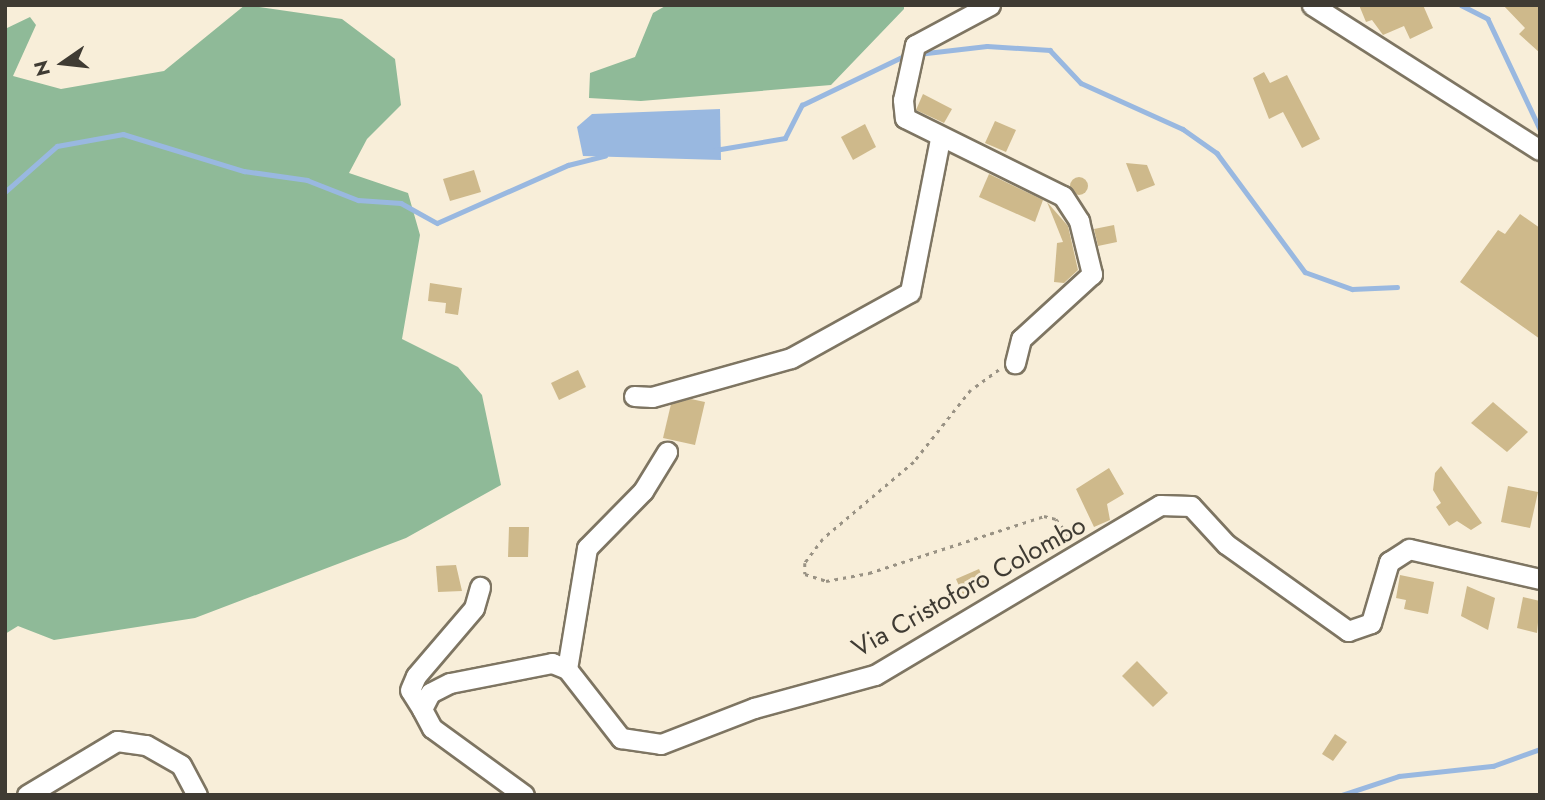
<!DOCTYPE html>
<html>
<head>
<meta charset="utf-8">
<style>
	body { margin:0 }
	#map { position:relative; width:1545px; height:800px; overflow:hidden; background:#f8eed9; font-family:Jost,sans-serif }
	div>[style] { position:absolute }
	.forest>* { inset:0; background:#8fba98 }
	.water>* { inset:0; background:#99b8e0 }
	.stream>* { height:4.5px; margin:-2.25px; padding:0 2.25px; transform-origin:2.25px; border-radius:2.25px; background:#99b8e0 }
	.building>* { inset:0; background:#ceb98b }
	.round { border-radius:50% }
	.path>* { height:2.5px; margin-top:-1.25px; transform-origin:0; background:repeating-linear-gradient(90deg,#999284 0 3.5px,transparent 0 8.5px) }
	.roads { filter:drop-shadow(2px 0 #7e7562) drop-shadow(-2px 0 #7e7562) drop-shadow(0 2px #7e7562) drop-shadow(0 -2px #7e7562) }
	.minor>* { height:19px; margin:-9.5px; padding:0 9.5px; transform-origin:9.5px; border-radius:9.5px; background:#fff }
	span { translate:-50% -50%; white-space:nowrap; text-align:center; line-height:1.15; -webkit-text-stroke:6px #f8eed9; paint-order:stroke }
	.street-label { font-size:26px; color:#3f3b33 }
	.frame { position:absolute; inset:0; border:7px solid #3f3b33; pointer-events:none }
	.north { position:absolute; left:28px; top:28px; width:70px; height:70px; -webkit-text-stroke:5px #f8eed9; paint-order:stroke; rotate:256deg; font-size:19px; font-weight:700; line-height:28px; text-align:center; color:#3f3b33 }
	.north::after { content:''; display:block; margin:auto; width:24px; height:32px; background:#3f3b33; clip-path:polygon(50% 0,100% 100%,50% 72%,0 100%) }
</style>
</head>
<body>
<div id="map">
	<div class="forest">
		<div style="clip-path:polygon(245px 5px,342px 19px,395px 59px,401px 105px,367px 139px,349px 173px,408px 193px,420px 235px,402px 339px,458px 367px,482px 395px,501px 485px,406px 538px,195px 618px,54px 640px,18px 626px,5px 634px,5px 29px,30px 17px,36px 25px,13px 76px,61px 89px,164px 71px)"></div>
		<div style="clip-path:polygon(667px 5px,904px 5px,904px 9px,831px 85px,641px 101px,589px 98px,590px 73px,635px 57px,653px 13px)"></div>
	</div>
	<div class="water">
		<div style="clip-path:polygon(720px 109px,721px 160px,583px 156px,577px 127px,592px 114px)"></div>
	</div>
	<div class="stream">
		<div style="left:1461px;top:5px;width:30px;rotate:27deg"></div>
		<div style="left:1488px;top:19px;width:122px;rotate:64.7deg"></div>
		<div style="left:918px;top:54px;width:69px;rotate:-6.6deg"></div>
		<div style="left:987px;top:46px;width:63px;rotate:3.6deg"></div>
		<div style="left:1050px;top:50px;width:45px;rotate:46.8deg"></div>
		<div style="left:1081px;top:83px;width:112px;rotate:24.3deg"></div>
		<div style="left:1183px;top:129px;width:42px;rotate:35.2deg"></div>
		<div style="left:1217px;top:153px;width:148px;rotate:53.5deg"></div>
		<div style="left:1305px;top:272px;width:50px;rotate:19.9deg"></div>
		<div style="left:1352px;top:289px;width:45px;rotate:-2.5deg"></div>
		<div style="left:715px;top:150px;width:71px;rotate:-9.7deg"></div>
		<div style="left:785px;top:138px;width:37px;rotate:-63deg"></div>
		<div style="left:802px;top:105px;width:115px;rotate:-25.7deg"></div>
		<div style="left:5px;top:192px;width:69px;rotate:-41.5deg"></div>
		<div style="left:57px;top:146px;width:67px;rotate:-10.3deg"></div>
		<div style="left:123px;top:134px;width:127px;rotate:17deg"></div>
		<div style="left:244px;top:171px;width:64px;rotate:8.1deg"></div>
		<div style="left:307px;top:180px;width:55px;rotate:21.4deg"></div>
		<div style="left:358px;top:200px;width:43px;rotate:4deg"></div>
		<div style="left:401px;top:203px;width:41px;rotate:29.1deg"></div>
		<div style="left:437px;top:223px;width:143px;rotate:-23.9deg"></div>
		<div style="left:568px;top:165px;width:38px;rotate:-14deg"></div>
		<div style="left:1342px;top:795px;width:60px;rotate:-18.4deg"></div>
		<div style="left:1399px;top:776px;width:95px;rotate:-6.1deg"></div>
		<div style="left:1493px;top:766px;width:50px;rotate:-19.9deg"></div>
	</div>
	<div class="building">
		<div style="clip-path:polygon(1359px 5px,1423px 5px,1433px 28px,1410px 39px,1404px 26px,1383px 35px,1372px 20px,1366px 22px)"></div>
		<div style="clip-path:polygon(1503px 5px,1540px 5px,1540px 53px,1519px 34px,1525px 28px)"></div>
		<div style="clip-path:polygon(1264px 72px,1270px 83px,1287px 75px,1320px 139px,1302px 148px,1283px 112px,1269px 119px,1253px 78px)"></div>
		<div style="clip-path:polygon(923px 94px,952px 109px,944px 123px,916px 110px)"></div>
		<div style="clip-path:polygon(995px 121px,1016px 130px,1006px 152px,985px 143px)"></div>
		<div style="clip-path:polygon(865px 124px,876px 147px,853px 160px,841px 137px)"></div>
		<div style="clip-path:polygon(1126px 163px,1147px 165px,1155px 185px,1137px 192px)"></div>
		<div style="clip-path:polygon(474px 170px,481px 192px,450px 201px,443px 179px)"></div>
		<div style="clip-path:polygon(989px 174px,1043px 200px,1035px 222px,979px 197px)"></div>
		<div class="round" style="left:1070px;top:177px;width:18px;height:18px"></div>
		<div style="clip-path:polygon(1047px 202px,1068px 226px,1078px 270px,1064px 283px,1054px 282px,1057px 243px,1063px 242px)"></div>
		<div style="clip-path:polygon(1520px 214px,1540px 228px,1540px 339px,1460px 282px,1498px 230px,1505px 234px)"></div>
		<div style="clip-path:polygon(1114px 225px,1117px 242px,1098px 246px,1094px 229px)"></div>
		<div style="clip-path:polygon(430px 283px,462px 288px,458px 315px,445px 313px,446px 303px,428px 301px)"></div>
		<div style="clip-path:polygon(578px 370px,586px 387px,559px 400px,551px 383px)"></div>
		<div style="clip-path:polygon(691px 399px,705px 402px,695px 445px,663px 438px,671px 404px)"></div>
		<div style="clip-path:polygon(1493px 402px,1528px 432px,1507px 452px,1471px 423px)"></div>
		<div style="clip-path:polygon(1441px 466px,1482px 523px,1471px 530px,1457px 521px,1449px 526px,1436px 507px,1441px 503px,1433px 490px,1435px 473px)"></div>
		<div style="clip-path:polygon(1109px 468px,1124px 494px,1107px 504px,1110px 520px,1094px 527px,1076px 489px)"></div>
		<div style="clip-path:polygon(1508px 486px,1538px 492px,1530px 528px,1501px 522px)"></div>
		<div style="clip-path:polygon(509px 527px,529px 527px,528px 557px,508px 557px)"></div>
		<div style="clip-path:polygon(456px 565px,462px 591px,438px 592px,436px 566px)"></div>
		<div style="clip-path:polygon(979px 569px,986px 584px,963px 595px,956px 579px)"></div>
		<div style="clip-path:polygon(1400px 575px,1434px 582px,1428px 614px,1404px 609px,1406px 600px,1396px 598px)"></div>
		<div style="clip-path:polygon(1467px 586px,1495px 598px,1488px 630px,1461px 616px)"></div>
		<div style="clip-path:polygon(1523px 597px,1540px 601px,1537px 633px,1517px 628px)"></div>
		<div style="clip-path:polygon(1137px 661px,1168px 693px,1153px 707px,1122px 676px)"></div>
		<div style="clip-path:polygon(1335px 734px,1347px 742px,1333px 761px,1322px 754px)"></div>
	</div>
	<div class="path">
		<div style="left:999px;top:370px;width:34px;rotate:144deg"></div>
		<div style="left:971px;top:390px;width:92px;rotate:128.4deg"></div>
		<div style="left:914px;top:462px;width:119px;rotate:139.8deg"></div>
		<div style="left:823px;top:539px;width:30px;rotate:127deg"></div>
		<div style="left:805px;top:563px;width:11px;rotate:90deg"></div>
		<div style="left:805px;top:574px;width:22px;rotate:18deg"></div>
		<div style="left:826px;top:581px;width:44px;rotate:-10.5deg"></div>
		<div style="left:869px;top:573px;width:184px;rotate:-18deg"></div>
		<div style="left:1044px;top:516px;width:12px;rotate:14deg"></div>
		<div style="left:1056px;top:519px;width:24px;rotate:52deg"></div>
	</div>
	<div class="roads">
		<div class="minor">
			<div style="left:990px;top:5px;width:85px;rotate:151.9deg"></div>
			<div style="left:915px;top:45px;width:56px;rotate:102.3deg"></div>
			<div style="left:903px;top:100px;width:18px;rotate:84deg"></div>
			<div style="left:905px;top:118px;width:176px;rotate:26.3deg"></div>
			<div style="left:1063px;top:196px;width:30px;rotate:57deg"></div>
			<div style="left:1079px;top:221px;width:55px;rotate:76.2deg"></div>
			<div style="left:1092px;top:274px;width:96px;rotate:137.5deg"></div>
			<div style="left:1021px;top:339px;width:25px;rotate:104deg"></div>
			<div style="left:1312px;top:5px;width:270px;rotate:32.5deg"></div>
			<div style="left:634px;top:396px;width:18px;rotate:3deg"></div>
			<div style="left:652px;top:397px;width:144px;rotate:-15.7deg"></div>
			<div style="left:791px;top:358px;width:136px;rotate:-29deg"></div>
			<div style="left:910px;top:292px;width:156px;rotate:-78.9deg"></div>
			<div style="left:567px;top:669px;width:123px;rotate:-80.6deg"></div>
			<div style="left:587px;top:548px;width:80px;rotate:-45.5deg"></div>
			<div style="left:643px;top:491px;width:46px;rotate:-58.4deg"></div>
			<div style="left:422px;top:709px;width:22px;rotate:-122deg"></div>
			<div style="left:410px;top:690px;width:15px;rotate:-67deg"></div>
			<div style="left:416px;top:676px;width:89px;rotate:-49.5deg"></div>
			<div style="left:474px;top:608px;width:22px;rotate:-74deg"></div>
			<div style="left:27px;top:795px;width:105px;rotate:-31deg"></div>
			<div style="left:117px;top:741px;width:29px;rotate:8deg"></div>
			<div style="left:146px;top:745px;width:40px;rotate:29.7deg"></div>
			<div style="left:181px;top:765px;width:34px;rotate:62deg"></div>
			<div style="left:524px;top:795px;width:114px;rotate:-143.9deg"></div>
			<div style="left:432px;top:728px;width:21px;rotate:-118deg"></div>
			<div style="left:422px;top:709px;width:18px;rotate:-63deg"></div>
			<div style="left:430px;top:693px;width:22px;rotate:-27deg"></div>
			<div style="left:450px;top:683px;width:104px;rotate:-11.1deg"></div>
			<div style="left:552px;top:663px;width:16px;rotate:22deg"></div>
			<div style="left:567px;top:669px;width:88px;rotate:52deg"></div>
			<div style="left:621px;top:738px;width:40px;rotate:8.5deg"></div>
			<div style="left:661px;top:744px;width:100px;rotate:-21.2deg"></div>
			<div style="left:754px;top:708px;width:125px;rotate:-15.3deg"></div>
			<div style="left:875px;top:675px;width:332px;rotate:-30.8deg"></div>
			<div style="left:1160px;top:505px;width:31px;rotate:2deg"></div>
			<div style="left:1191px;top:506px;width:52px;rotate:47.4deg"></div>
			<div style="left:1226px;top:544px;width:150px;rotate:35.5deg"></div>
			<div style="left:1348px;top:631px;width:24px;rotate:-19deg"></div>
			<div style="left:1371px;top:623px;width:64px;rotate:-73.6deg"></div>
			<div style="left:1389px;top:562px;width:24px;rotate:-33deg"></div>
			<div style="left:1409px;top:549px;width:134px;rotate:12.9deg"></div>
		</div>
	</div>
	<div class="street-label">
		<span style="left:969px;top:587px;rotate:-29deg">Via Cristoforo Colombo</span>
	</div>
	<div class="frame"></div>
	<div class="north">N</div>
</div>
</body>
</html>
